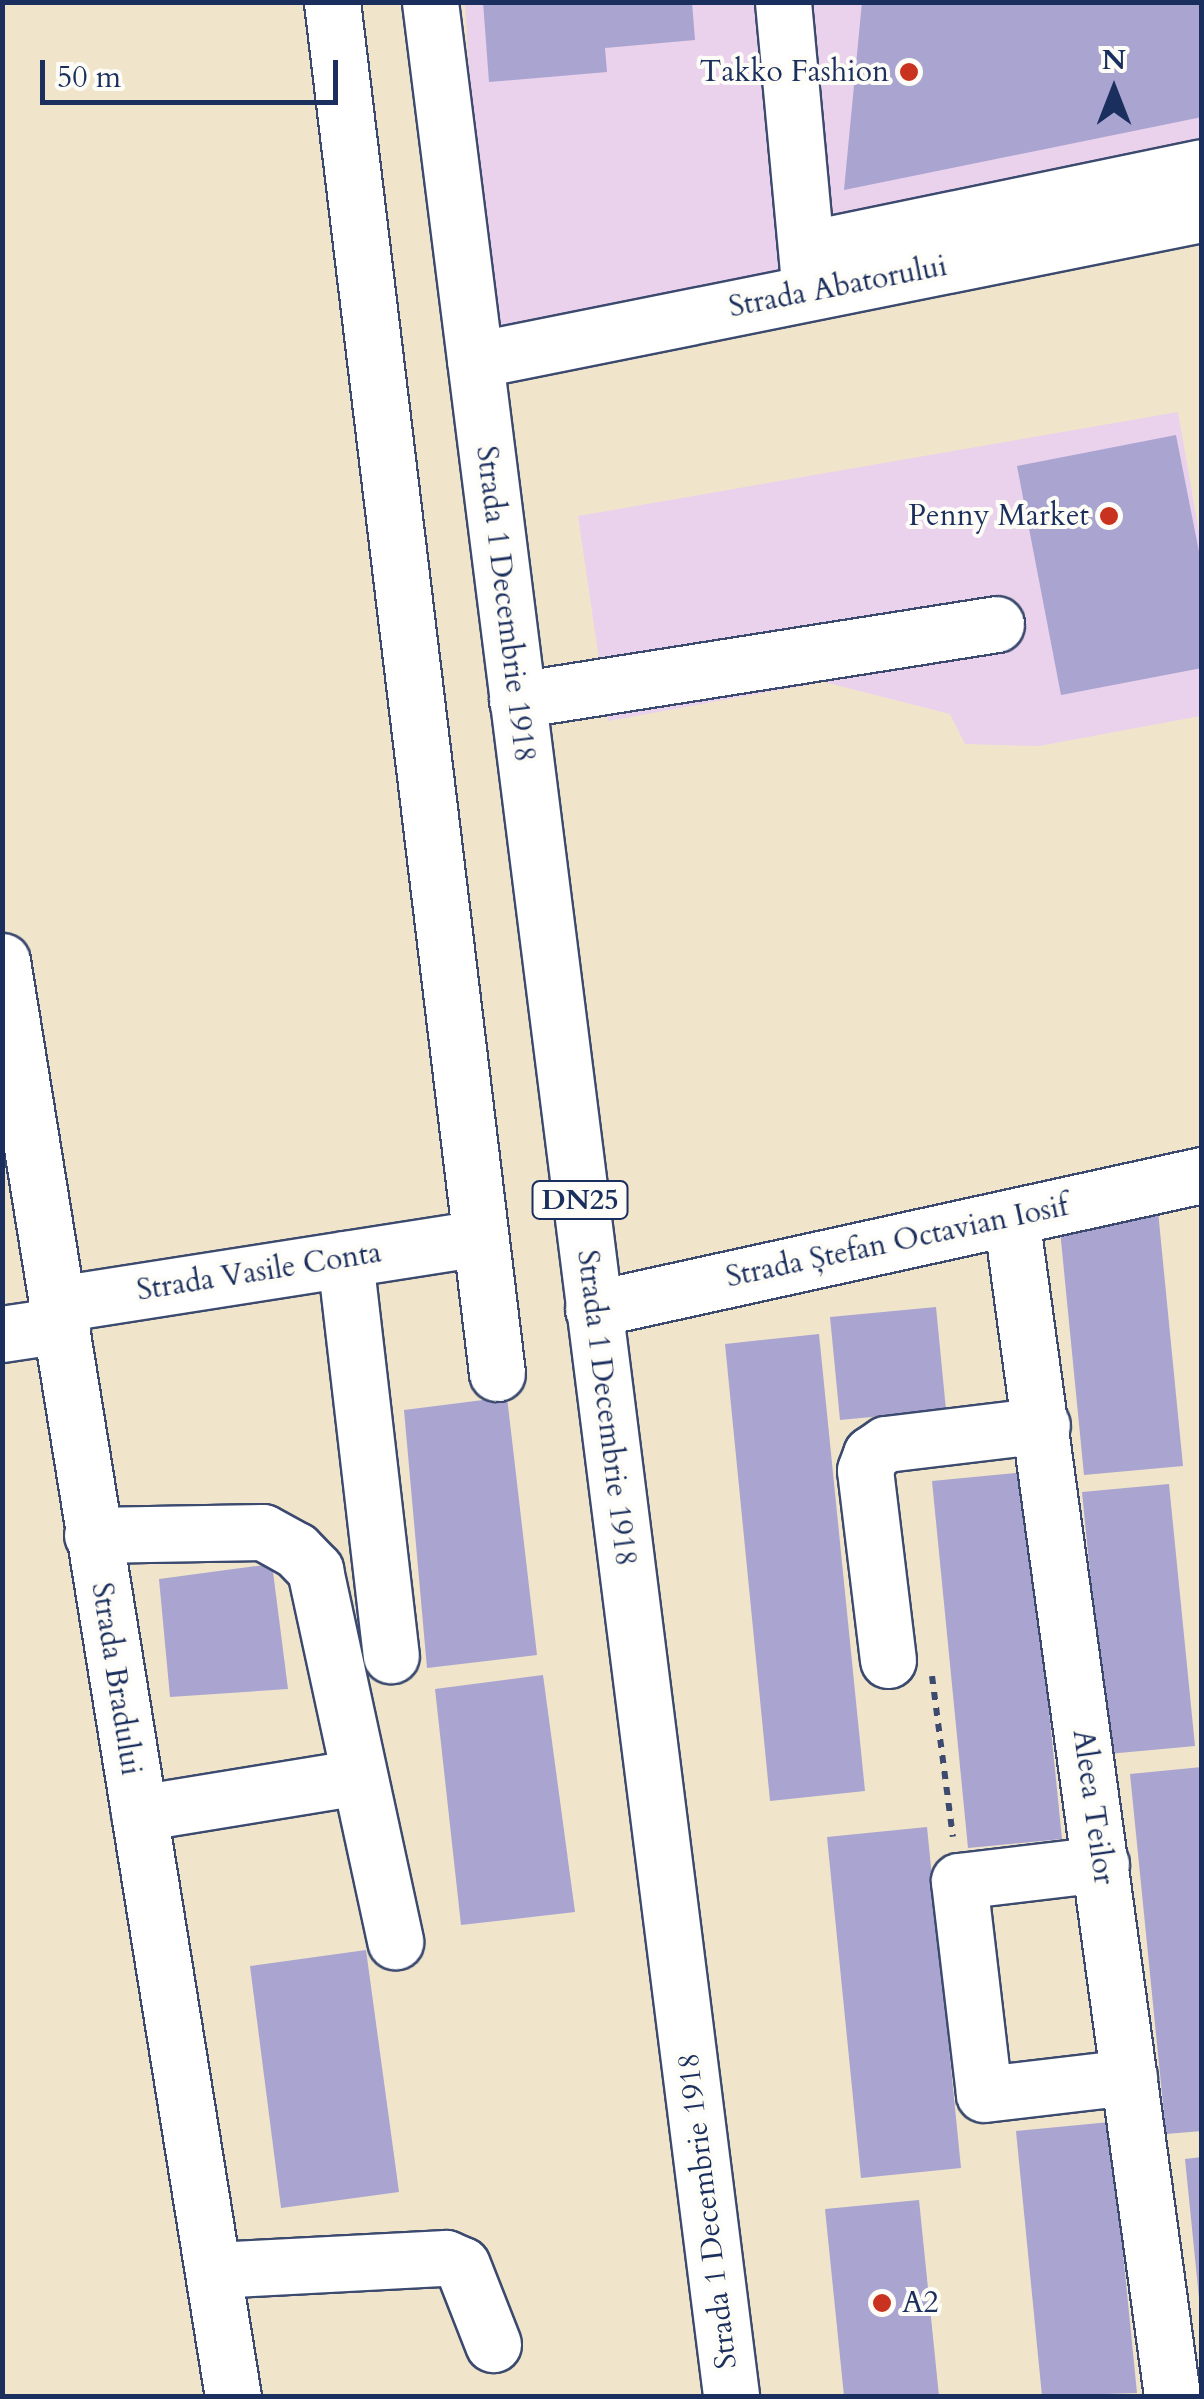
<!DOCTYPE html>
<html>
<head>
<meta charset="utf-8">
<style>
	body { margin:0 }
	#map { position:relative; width:1204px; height:2399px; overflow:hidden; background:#f0e5ca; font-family:Cardo,serif }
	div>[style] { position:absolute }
	.built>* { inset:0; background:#ead1ec }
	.building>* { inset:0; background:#aaa4d1 }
	.path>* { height:6px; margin-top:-3px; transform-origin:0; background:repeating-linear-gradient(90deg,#3b4a6e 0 8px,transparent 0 16px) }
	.roads { filter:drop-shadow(2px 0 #3b4a6e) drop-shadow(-2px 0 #3b4a6e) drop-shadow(0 2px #3b4a6e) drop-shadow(0 -2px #3b4a6e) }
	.minor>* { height:55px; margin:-27.5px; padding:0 27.5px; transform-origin:27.5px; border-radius:27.5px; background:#fff }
	.major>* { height:55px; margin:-27.5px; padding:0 27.5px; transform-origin:27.5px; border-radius:27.5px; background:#fff }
	.dots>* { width:28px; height:28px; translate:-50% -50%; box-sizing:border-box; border:5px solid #fdfcf7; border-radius:50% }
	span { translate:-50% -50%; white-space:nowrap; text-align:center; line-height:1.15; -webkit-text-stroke:8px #fdfcf7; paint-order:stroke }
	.shield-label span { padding:2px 8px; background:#fdfcf7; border:2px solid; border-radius:8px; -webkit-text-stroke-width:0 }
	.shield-label { font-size:28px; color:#1b2f5e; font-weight:700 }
	.poi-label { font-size:30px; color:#1b2f5e }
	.right { translate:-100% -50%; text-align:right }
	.left { translate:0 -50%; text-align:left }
	.street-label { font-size:30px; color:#1b2f5e }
	.frame { position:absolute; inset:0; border:5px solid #1b2f5e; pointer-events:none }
	.north { position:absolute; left:1064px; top:40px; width:100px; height:100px; -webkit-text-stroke:8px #fdfcf7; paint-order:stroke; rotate:0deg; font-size:28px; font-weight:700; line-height:40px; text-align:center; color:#1b2f5e }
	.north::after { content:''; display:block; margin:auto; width:35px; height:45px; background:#1b2f5e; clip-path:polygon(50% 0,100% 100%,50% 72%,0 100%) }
	.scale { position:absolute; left:40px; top:60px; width:298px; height:45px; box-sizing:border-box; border:5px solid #1b2f5e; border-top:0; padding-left:12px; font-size:30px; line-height:35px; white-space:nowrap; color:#1b2f5e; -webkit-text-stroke:8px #fdfcf7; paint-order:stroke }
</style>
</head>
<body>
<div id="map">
	<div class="built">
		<div style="clip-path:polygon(465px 3px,1201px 3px,1201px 190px,484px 330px)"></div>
		<div style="clip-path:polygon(1178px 412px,1201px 544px,1201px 716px,1039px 746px,965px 744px,950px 714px,824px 682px,608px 721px,578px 516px)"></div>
	</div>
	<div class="building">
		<div style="clip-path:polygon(483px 2px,692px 2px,695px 40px,605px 48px,607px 72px,489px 82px)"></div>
		<div style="clip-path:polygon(862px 2px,1202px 2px,1202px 117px,844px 190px)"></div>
		<div style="clip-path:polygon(1176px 435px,1202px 567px,1202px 668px,1061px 695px,1017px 466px)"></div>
		<div style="clip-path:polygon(1158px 1211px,1183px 1466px,1084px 1475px,1059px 1220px)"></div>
		<div style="clip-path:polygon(936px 1307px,946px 1410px,840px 1420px,830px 1317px)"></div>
		<div style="clip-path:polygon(819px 1334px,865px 1791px,770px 1801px,725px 1344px)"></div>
		<div style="clip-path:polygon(507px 1397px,537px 1655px,427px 1668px,404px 1410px)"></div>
		<div style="clip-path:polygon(1025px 1472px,1062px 1839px,968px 1848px,932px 1481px)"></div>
		<div style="clip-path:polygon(1169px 1484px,1195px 1746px,1108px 1754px,1082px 1492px)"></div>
		<div style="clip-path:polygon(272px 1564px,288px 1689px,170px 1697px,159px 1579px)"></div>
		<div style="clip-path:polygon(543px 1675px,575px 1912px,461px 1925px,435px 1689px)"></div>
		<div style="clip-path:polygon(1202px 1767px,1202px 2131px,1166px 2134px,1130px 1774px)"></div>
		<div style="clip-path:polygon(927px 1827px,961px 2168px,861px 2178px,827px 1837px)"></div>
		<div style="clip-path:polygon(366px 1950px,399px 2192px,281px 2208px,250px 1966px)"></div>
		<div style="clip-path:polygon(1110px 2122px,1137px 2393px,1042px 2396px,1016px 2131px)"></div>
		<div style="clip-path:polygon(1202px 2157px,1202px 2298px,1199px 2298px,1185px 2159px)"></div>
		<div style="clip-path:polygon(919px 2200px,939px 2396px,844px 2396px,825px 2209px)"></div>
	</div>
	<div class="path">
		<div style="left:932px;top:1676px;width:162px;rotate:82.6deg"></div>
	</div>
	<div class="roads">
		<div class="minor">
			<div style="left:332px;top:2px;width:1381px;rotate:83.14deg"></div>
			<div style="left:783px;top:2px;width:282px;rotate:84.7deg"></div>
			<div style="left:807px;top:249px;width:403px;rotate:-11.7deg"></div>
			<div style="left:475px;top:360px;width:742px;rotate:-11.36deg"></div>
			<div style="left:517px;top:700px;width:485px;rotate:-9deg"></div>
			<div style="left:2px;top:961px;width:1453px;rotate:80.86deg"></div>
			<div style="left:1011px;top:1217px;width:1190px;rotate:82.22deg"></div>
			<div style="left:345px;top:1259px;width:399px;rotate:83.4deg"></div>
			<div style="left:58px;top:1304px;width:407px;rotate:-8.9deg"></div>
			<div style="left:593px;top:1309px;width:624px;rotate:-12.41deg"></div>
			<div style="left:2px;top:1334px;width:61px;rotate:-8.5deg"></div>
			<div style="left:92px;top:1535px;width:171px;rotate:-1deg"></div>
			<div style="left:263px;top:1532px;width:38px;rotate:29deg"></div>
			<div style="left:296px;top:1550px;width:28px;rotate:46deg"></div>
			<div style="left:315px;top:1570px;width:380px;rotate:77.8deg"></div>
			<div style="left:888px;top:1660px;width:191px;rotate:-96.9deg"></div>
			<div style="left:865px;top:1470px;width:17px;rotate:-69deg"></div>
			<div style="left:871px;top:1454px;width:18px;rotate:-34deg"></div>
			<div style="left:886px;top:1444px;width:157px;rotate:-6.9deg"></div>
			<div style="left:139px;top:1813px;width:222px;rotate:-9.3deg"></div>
			<div style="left:1101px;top:1864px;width:143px;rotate:173.2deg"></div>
			<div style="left:959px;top:1881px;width:214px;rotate:83.3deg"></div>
			<div style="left:984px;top:2094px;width:146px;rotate:-6.7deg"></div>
			<div style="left:214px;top:2270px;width:232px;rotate:-3deg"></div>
			<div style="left:446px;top:2258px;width:17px;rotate:24deg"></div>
			<div style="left:462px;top:2265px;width:85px;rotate:68.6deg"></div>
		</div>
		<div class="major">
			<div style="left:430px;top:2px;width:2413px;rotate:82.83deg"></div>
		</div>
	</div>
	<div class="dots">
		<div style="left:909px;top:72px;background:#c8321e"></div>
		<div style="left:1109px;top:516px;background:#c8321e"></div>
		<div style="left:882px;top:2303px;background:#c8321e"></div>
	</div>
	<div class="shield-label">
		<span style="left:580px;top:1200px">DN25</span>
	</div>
	<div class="poi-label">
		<span class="right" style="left:889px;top:72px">Takko Fashion</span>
		<span class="right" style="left:1089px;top:516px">Penny Market</span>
		<span class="left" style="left:902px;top:2303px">A2</span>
	</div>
	<div class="street-label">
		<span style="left:838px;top:287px;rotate:-11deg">Strada Abatorului</span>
		<span style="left:505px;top:604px;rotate:83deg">Strada 1 Decembrie 1918</span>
		<span style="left:897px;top:1242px;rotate:-12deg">Strada Ștefan Octavian Iosif</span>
		<span style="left:259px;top:1272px;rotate:-9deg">Strada Vasile Conta</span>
		<span style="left:606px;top:1408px;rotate:83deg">Strada 1 Decembrie 1918</span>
		<span style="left:116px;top:1679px;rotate:81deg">Strada Bradului</span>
		<span style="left:1093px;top:1807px;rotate:82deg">Aleea Teilor</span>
		<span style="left:708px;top:2211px;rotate:-97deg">Strada 1 Decembrie 1918</span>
	</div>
	<div class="frame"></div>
	<div class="north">N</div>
	<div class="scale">50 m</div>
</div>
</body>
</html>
